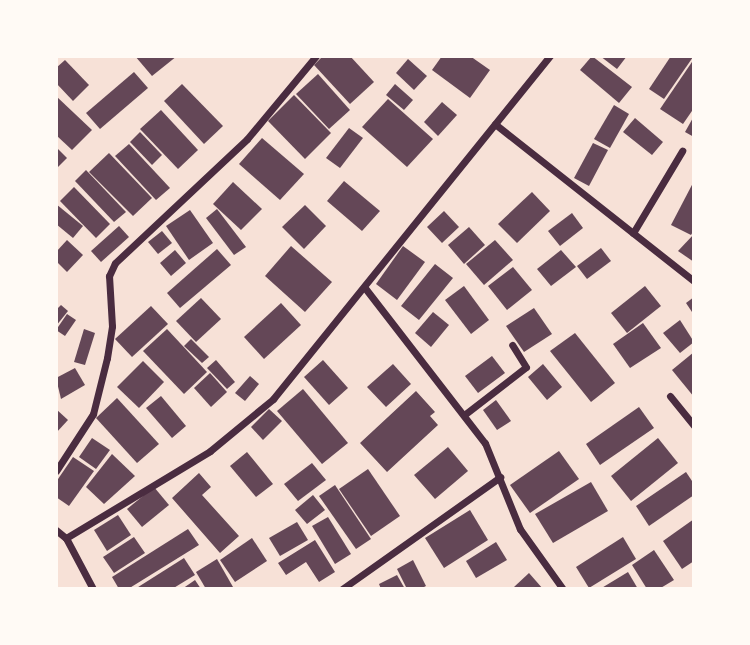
<!DOCTYPE html>
<html>
<head>
<meta charset="utf-8">
<style>
	body { margin:0 }
	#map { position:relative; width:750px; height:645px; overflow:hidden; background:#f7e1d7; font-family:"PT Sans",sans-serif }
	div>[style] { position:absolute }
	.building>* { inset:0; background:#644757 }
	.minor>* { height:7px; margin:-3.5px; padding:0 3.5px; transform-origin:3.5px; border-radius:3.5px; background:#4a2c40 }
	span { translate:-50% -50%; white-space:nowrap; text-align:center; line-height:1.15; -webkit-text-stroke:7px #fffaf5; paint-order:stroke }
	.frame { position:absolute; inset:0; border:58px solid #fffaf5; pointer-events:none }
</style>
</head>
<body>
<div id="map">
	<div class="building">
		<div style="clip-path:polygon(135px 56px,177px 56px,152px 76px)"></div>
		<div style="clip-path:polygon(323px 56px,350px 56px,374px 82px,350px 104px,314px 65px)"></div>
		<div style="clip-path:polygon(442px 56px,470px 56px,490px 70px,470px 98px,432px 70px)"></div>
		<div style="clip-path:polygon(592px 56px,632px 87px,619px 103px,580px 70px)"></div>
		<div style="clip-path:polygon(600px 56px,627px 56px,617px 69px)"></div>
		<div style="clip-path:polygon(671px 56px,693px 57px,664px 99px,649px 89px)"></div>
		<div style="clip-path:polygon(408px 59px,427px 76px,414px 90px,396px 73px)"></div>
		<div style="clip-path:polygon(694px 59px,694px 108px,683px 124px,660px 109px)"></div>
		<div style="clip-path:polygon(65px 60px,89px 85px,73px 101px,56px 83px,56px 68px)"></div>
		<div style="clip-path:polygon(134px 72px,148px 88px,100px 129px,86px 113px)"></div>
		<div style="clip-path:polygon(318px 74px,350px 110px,329px 129px,296px 94px)"></div>
		<div style="clip-path:polygon(182px 84px,223px 126px,204px 144px,164px 101px)"></div>
		<div style="clip-path:polygon(395px 84px,413px 100px,404px 110px,386px 95px)"></div>
		<div style="clip-path:polygon(294px 95px,331px 133px,305px 159px,268px 121px)"></div>
		<div style="clip-path:polygon(56px 96px,92px 130px,72px 150px,56px 135px)"></div>
		<div style="clip-path:polygon(388px 99px,433px 139px,407px 167px,362px 127px)"></div>
		<div style="clip-path:polygon(442px 102px,457px 115px,438px 136px,424px 122px)"></div>
		<div style="clip-path:polygon(614px 105px,629px 114px,610px 148px,594px 139px)"></div>
		<div style="clip-path:polygon(161px 110px,198px 150px,178px 169px,140px 129px)"></div>
		<div style="clip-path:polygon(694px 116px,694px 137px,685px 132px)"></div>
		<div style="clip-path:polygon(635px 118px,663px 142px,652px 155px,623px 132px)"></div>
		<div style="clip-path:polygon(349px 128px,363px 138px,340px 168px,326px 158px)"></div>
		<div style="clip-path:polygon(140px 132px,162px 155px,152px 165px,130px 142px)"></div>
		<div style="clip-path:polygon(262px 138px,304px 174px,280px 200px,239px 164px)"></div>
		<div style="clip-path:polygon(593px 143px,608px 150px,589px 186px,574px 178px)"></div>
		<div style="clip-path:polygon(129px 144px,170px 188px,156px 200px,115px 156px)"></div>
		<div style="clip-path:polygon(56px 147px,67px 158px,56px 169px)"></div>
		<div style="clip-path:polygon(109px 153px,152px 198px,133px 216px,89px 172px)"></div>
		<div style="clip-path:polygon(86px 170px,126px 212px,114px 222px,75px 181px)"></div>
		<div style="clip-path:polygon(344px 181px,380px 211px,362px 231px,327px 201px)"></div>
		<div style="clip-path:polygon(694px 181px,694px 230px,691px 235px,671px 225px)"></div>
		<div style="clip-path:polygon(233px 182px,262px 209px,241px 230px,213px 204px)"></div>
		<div style="clip-path:polygon(74px 187px,110px 224px,96px 238px,60px 201px)"></div>
		<div style="clip-path:polygon(532px 192px,550px 211px,517px 243px,498px 224px)"></div>
		<div style="clip-path:polygon(56px 204px,83px 226px,73px 238px,56px 224px)"></div>
		<div style="clip-path:polygon(305px 205px,326px 226px,304px 249px,282px 227px)"></div>
		<div style="clip-path:polygon(217px 209px,246px 247px,234px 255px,206px 218px)"></div>
		<div style="clip-path:polygon(190px 210px,213px 243px,189px 260px,166px 226px)"></div>
		<div style="clip-path:polygon(444px 211px,459px 227px,442px 243px,427px 227px)"></div>
		<div style="clip-path:polygon(572px 213px,583px 228px,560px 246px,548px 231px)"></div>
		<div style="clip-path:polygon(119px 226px,129px 237px,101px 262px,91px 251px)"></div>
		<div style="clip-path:polygon(469px 227px,485px 245px,464px 264px,448px 245px)"></div>
		<div style="clip-path:polygon(162px 231px,172px 243px,158px 254px,148px 242px)"></div>
		<div style="clip-path:polygon(694px 234px,694px 262px,678px 251px)"></div>
		<div style="clip-path:polygon(67px 240px,83px 255px,67px 272px,56px 261px,56px 252px)"></div>
		<div style="clip-path:polygon(495px 240px,513px 260px,484px 285px,466px 264px)"></div>
		<div style="clip-path:polygon(291px 246px,332px 282px,305px 312px,265px 276px)"></div>
		<div style="clip-path:polygon(403px 246px,425px 262px,397px 300px,376px 284px)"></div>
		<div style="clip-path:polygon(601px 248px,611px 261px,587px 279px,577px 266px)"></div>
		<div style="clip-path:polygon(217px 249px,231px 265px,180px 308px,167px 293px)"></div>
		<div style="clip-path:polygon(175px 250px,186px 263px,171px 276px,160px 263px)"></div>
		<div style="clip-path:polygon(561px 250px,576px 267px,551px 286px,537px 269px)"></div>
		<div style="clip-path:polygon(435px 264px,453px 278px,419px 320px,401px 306px)"></div>
		<div style="clip-path:polygon(513px 267px,532px 290px,507px 310px,488px 286px)"></div>
		<div style="clip-path:polygon(464px 286px,489px 320px,471px 334px,445px 300px)"></div>
		<div style="clip-path:polygon(645px 286px,661px 306px,627px 333px,611px 313px)"></div>
		<div style="clip-path:polygon(694px 297px,694px 315px,686px 303px)"></div>
		<div style="clip-path:polygon(201px 298px,221px 319px,196px 342px,176px 321px)"></div>
		<div style="clip-path:polygon(281px 303px,301px 325px,264px 359px,244px 337px)"></div>
		<div style="clip-path:polygon(61px 305px,68px 311px,56px 326px,56px 310px)"></div>
		<div style="clip-path:polygon(151px 306px,168px 324px,132px 357px,115px 339px)"></div>
		<div style="clip-path:polygon(534px 308px,552px 334px,524px 352px,506px 326px)"></div>
		<div style="clip-path:polygon(433px 312px,449px 325px,431px 347px,415px 333px)"></div>
		<div style="clip-path:polygon(67px 314px,76px 320px,65px 336px,56px 330px)"></div>
		<div style="clip-path:polygon(680px 320px,694px 342px,680px 353px,663px 333px)"></div>
		<div style="clip-path:polygon(643px 323px,661px 348px,630px 368px,613px 344px)"></div>
		<div style="clip-path:polygon(84px 329px,95px 333px,85px 365px,74px 362px)"></div>
		<div style="clip-path:polygon(167px 329px,207px 372px,184px 394px,143px 351px)"></div>
		<div style="clip-path:polygon(575px 333px,615px 383px,591px 402px,550px 351px)"></div>
		<div style="clip-path:polygon(191px 339px,209px 357px,202px 363px,184px 346px)"></div>
		<div style="clip-path:polygon(694px 352px,694px 397px,672px 370px)"></div>
		<div style="clip-path:polygon(492px 356px,505px 373px,478px 393px,465px 376px)"></div>
		<div style="clip-path:polygon(216px 360px,235px 382px,227px 389px,207px 368px)"></div>
		<div style="clip-path:polygon(323px 360px,348px 388px,329px 405px,304px 377px)"></div>
		<div style="clip-path:polygon(143px 361px,164px 382px,139px 408px,117px 387px)"></div>
		<div style="clip-path:polygon(393px 364px,411px 384px,386px 407px,367px 387px)"></div>
		<div style="clip-path:polygon(543px 364px,562px 387px,547px 400px,528px 377px)"></div>
		<div style="clip-path:polygon(75px 368px,85px 385px,61px 399px,56px 378px)"></div>
		<div style="clip-path:polygon(210px 373px,227px 392px,211px 407px,194px 388px)"></div>
		<div style="clip-path:polygon(250px 376px,259px 384px,245px 401px,235px 393px)"></div>
		<div style="clip-path:polygon(303px 389px,348px 443px,322px 464px,277px 411px)"></div>
		<div style="clip-path:polygon(416px 391px,435px 412px,430px 416px,438px 425px,387px 472px,360px 443px)"></div>
		<div style="clip-path:polygon(161px 396px,186px 426px,172px 438px,146px 408px)"></div>
		<div style="clip-path:polygon(117px 398px,159px 444px,137px 463px,96px 418px)"></div>
		<div style="clip-path:polygon(496px 400px,511px 421px,497px 430px,483px 410px)"></div>
		<div style="clip-path:polygon(639px 407px,654px 428px,600px 465px,586px 444px)"></div>
		<div style="clip-path:polygon(56px 409px,68px 420px,56px 433px)"></div>
		<div style="clip-path:polygon(269px 409px,282px 421px,263px 440px,251px 427px)"></div>
		<div style="clip-path:polygon(92px 438px,110px 450px,96px 469px,79px 457px)"></div>
		<div style="clip-path:polygon(658px 438px,678px 463px,631px 501px,611px 476px)"></div>
		<div style="clip-path:polygon(448px 447px,468px 471px,435px 499px,414px 475px)"></div>
		<div style="clip-path:polygon(559px 451px,579px 479px,530px 513px,510px 485px)"></div>
		<div style="clip-path:polygon(247px 452px,273px 484px,256px 497px,230px 466px)"></div>
		<div style="clip-path:polygon(112px 454px,135px 476px,104px 504px,86px 487px)"></div>
		<div style="clip-path:polygon(73px 457px,94px 471px,69px 506px,56px 497px,56px 482px)"></div>
		<div style="clip-path:polygon(312px 463px,326px 480px,298px 501px,284px 484px)"></div>
		<div style="clip-path:polygon(368px 469px,400px 516px,371px 536px,339px 489px)"></div>
		<div style="clip-path:polygon(686px 472px,694px 484px,694px 495px,649px 526px,636px 506px)"></div>
		<div style="clip-path:polygon(199px 473px,211px 487px,202px 495px,239px 536px,220px 553px,172px 498px)"></div>
		<div style="clip-path:polygon(591px 482px,608px 511px,553px 543px,535px 514px)"></div>
		<div style="clip-path:polygon(335px 485px,371px 539px,356px 549px,319px 496px)"></div>
		<div style="clip-path:polygon(154px 487px,169px 505px,142px 527px,127px 509px)"></div>
		<div style="clip-path:polygon(313px 495px,325px 510px,307px 524px,295px 510px)"></div>
		<div style="clip-path:polygon(470px 510px,488px 540px,444px 568px,425px 538px)"></div>
		<div style="clip-path:polygon(118px 515px,131px 535px,107px 551px,94px 530px)"></div>
		<div style="clip-path:polygon(328px 517px,351px 554px,335px 564px,312px 526px)"></div>
		<div style="clip-path:polygon(694px 519px,694px 561px,682px 569px,663px 541px)"></div>
		<div style="clip-path:polygon(297px 522px,308px 540px,280px 556px,269px 538px)"></div>
		<div style="clip-path:polygon(188px 529px,199px 545px,128px 589px,119px 589px,112px 577px)"></div>
		<div style="clip-path:polygon(134px 537px,145px 553px,114px 573px,103px 557px)"></div>
		<div style="clip-path:polygon(623px 537px,636px 559px,589px 588px,576px 567px)"></div>
		<div style="clip-path:polygon(252px 538px,267px 561px,235px 582px,220px 560px)"></div>
		<div style="clip-path:polygon(315px 540px,335px 572px,319px 582px,306px 562px,286px 575px,278px 563px)"></div>
		<div style="clip-path:polygon(496px 542px,507px 560px,476px 578px,466px 561px)"></div>
		<div style="clip-path:polygon(654px 550px,674px 580px,659px 589px,647px 589px,632px 565px)"></div>
		<div style="clip-path:polygon(184px 558px,195px 575px,172px 589px,135px 589px)"></div>
		<div style="clip-path:polygon(217px 559px,233px 587px,229px 589px,206px 589px,196px 572px)"></div>
		<div style="clip-path:polygon(413px 560px,426px 586px,420px 589px,407px 589px,397px 569px)"></div>
		<div style="clip-path:polygon(628px 572px,638px 589px,600px 589px)"></div>
		<div style="clip-path:polygon(529px 573px,543px 589px,514px 587px)"></div>
		<div style="clip-path:polygon(397px 575px,405px 589px,381px 589px,379px 584px)"></div>
		<div style="clip-path:polygon(195px 580px,201px 589px,182px 589px)"></div>
	</div>
	<div class="minor">
		<div style="left:495px;top:124px;width:253px;rotate:38.3deg"></div>
		<div style="left:633px;top:233px;width:96px;rotate:-59.1deg"></div>
		<div style="left:365px;top:288px;width:196px;rotate:52.3deg"></div>
		<div style="left:485px;top:443px;width:93px;rotate:67.9deg"></div>
		<div style="left:520px;top:529px;width:74px;rotate:54.4deg"></div>
		<div style="left:670px;top:396px;width:38px;rotate:51deg"></div>
		<div style="left:464px;top:415px;width:78px;rotate:-37.7deg"></div>
		<div style="left:526px;top:367px;width:26px;rotate:-122deg"></div>
		<div style="left:56px;top:471px;width:68px;rotate:-57deg"></div>
		<div style="left:93px;top:414px;width:58px;rotate:-76deg"></div>
		<div style="left:107px;top:358px;width:32px;rotate:-81deg"></div>
		<div style="left:112px;top:326px;width:50px;rotate:-93.4deg"></div>
		<div style="left:109px;top:276px;width:14px;rotate:-65deg"></div>
		<div style="left:115px;top:263px;width:181px;rotate:-43.2deg"></div>
		<div style="left:247px;top:139px;width:108px;rotate:-50.3deg"></div>
		<div style="left:56px;top:530px;width:13px;rotate:39deg"></div>
		<div style="left:66px;top:538px;width:58px;rotate:62.1deg"></div>
		<div style="left:66px;top:538px;width:168px;rotate:-31.1deg"></div>
		<div style="left:210px;top:451px;width:82px;rotate:-39.5deg"></div>
		<div style="left:273px;top:399px;width:441px;rotate:-51.1deg"></div>
		<div style="left:342px;top:589px;width:194px;rotate:-35.3deg"></div>
	</div>
	<div class="frame"></div>
</div>
</body>
</html>
